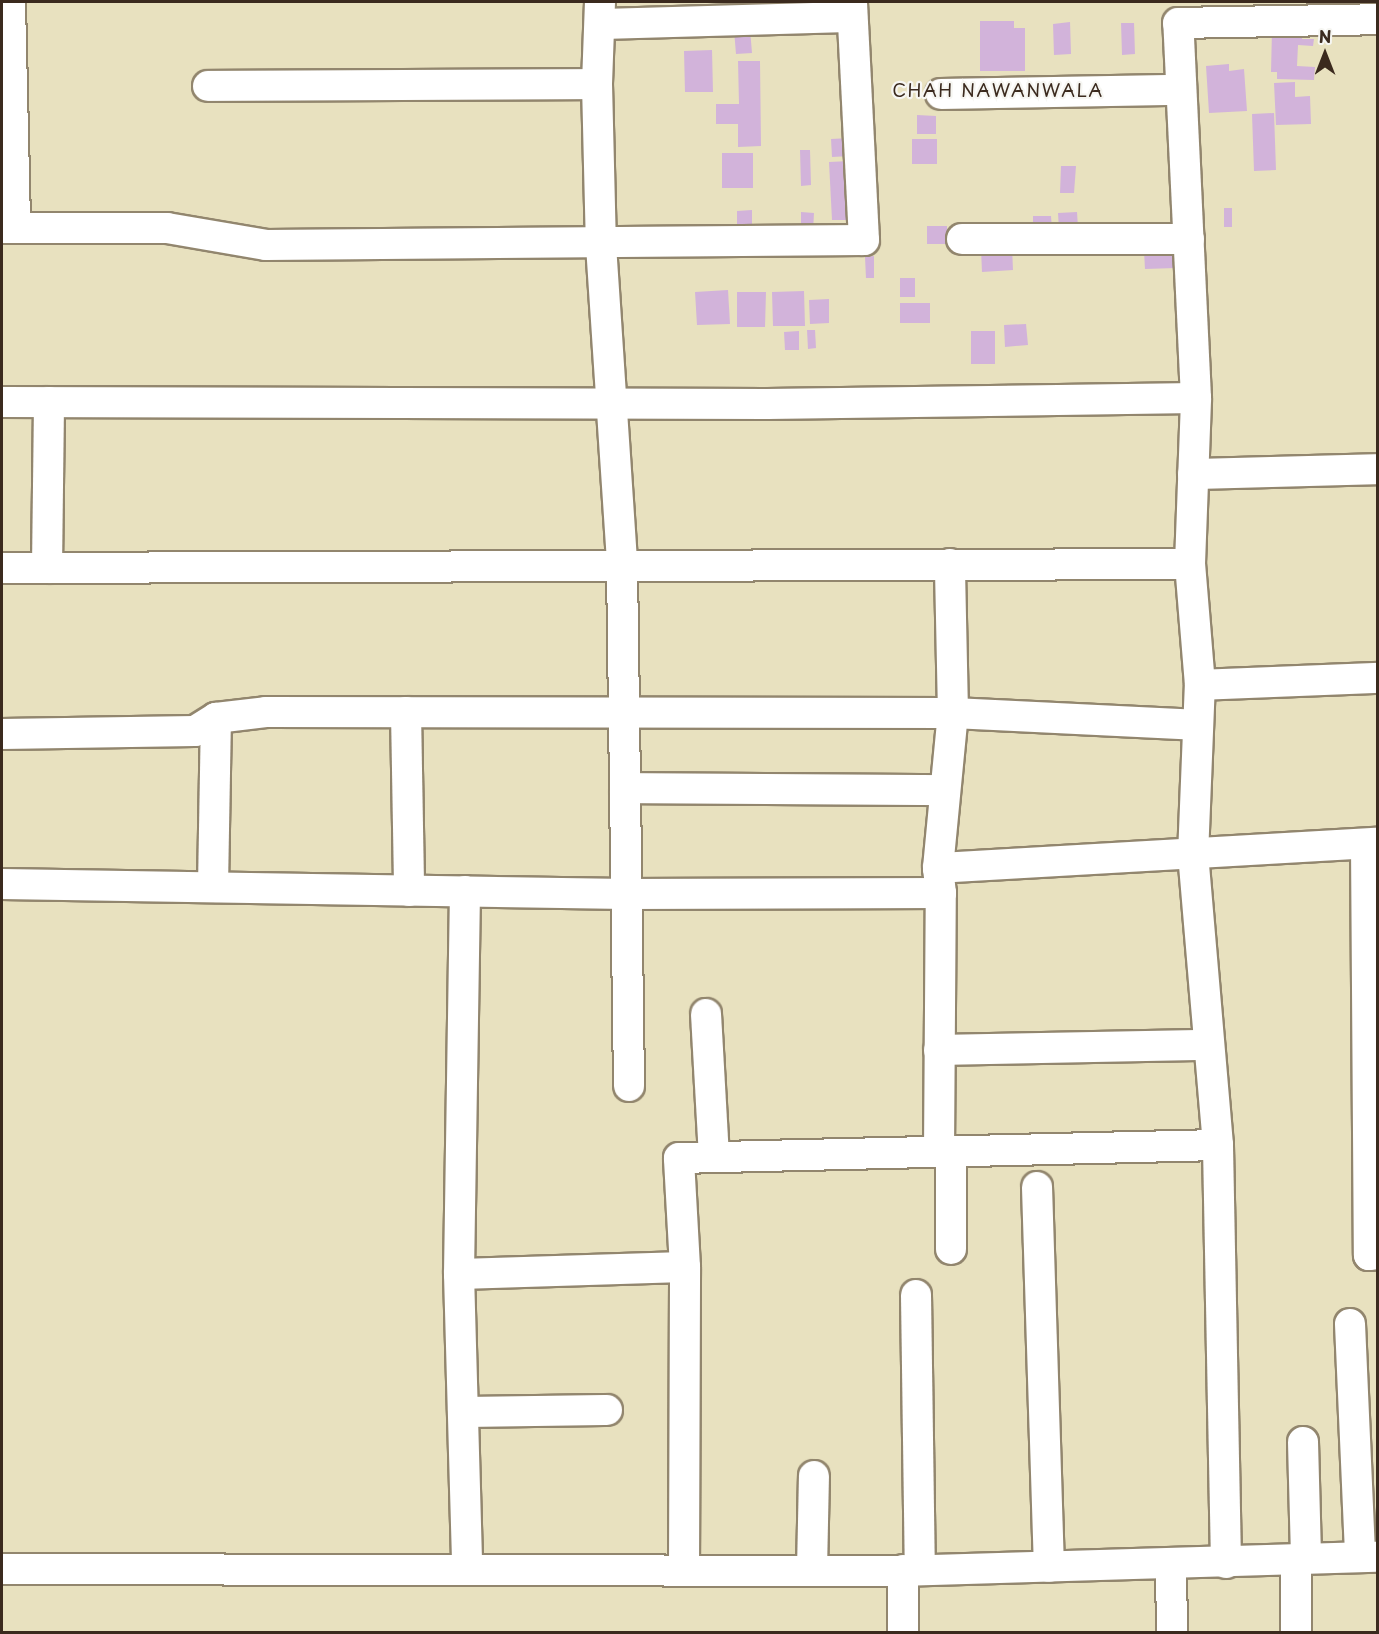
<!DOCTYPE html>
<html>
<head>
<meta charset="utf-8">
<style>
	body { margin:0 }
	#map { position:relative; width:1379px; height:1634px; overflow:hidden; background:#e8e1bf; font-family:"Playpen Sans",sans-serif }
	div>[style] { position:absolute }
	.building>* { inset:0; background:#d2b3da }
	.roads { filter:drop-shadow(2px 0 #92866e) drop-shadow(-2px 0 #92866e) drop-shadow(0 2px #92866e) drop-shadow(0 -2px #92866e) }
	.street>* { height:30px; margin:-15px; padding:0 15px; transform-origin:15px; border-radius:15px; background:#fff }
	span { translate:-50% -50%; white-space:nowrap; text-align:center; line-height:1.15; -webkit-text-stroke:4.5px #f6f6f2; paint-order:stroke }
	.neighbourhood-label { font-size:18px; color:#3b2a1e; letter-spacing:1.5px }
	.frame { position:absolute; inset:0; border:3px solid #3b2a1e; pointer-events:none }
	.north { position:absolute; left:1295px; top:24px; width:60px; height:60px; -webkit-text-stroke:4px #f6f6f2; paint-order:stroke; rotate:0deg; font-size:16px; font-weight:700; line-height:24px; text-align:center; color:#3b2a1e }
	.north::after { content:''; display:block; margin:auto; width:21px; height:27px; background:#3b2a1e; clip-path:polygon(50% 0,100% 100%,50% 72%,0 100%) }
</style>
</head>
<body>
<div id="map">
	<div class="building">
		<div style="clip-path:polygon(980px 21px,1014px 21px,1014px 28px,1025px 28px,1025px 71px,980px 71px)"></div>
		<div style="clip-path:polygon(1070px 22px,1071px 54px,1054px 55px,1053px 24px)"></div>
		<div style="clip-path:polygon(1121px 23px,1134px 23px,1135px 54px,1122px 55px)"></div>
		<div style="clip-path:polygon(750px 29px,752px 53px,736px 54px,734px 30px)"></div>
		<div style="clip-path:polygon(1272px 30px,1303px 31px,1302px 39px,1314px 39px,1313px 46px,1298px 45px,1297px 66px,1315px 67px,1314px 80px,1277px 79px,1277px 72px,1271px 72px)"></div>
		<div style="clip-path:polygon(712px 50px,713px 92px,685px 92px,684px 51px)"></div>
		<div style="clip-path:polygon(738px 61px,760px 61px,761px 146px,738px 147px,738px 124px,716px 124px,716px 104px,739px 104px)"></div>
		<div style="clip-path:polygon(1229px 64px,1229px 71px,1244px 69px,1247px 111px,1209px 113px,1206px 66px)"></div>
		<div style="clip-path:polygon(1295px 82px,1295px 97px,1310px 96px,1311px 124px,1276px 125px,1274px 83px)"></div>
		<div style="clip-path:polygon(1274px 113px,1276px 170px,1254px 171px,1252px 114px)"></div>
		<div style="clip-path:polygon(917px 115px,936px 116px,936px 134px,917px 134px)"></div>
		<div style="clip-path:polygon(850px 138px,851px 156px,832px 157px,831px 139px)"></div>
		<div style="clip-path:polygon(912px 139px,937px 139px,937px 164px,912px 164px)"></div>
		<div style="clip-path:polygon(800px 150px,810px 150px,811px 185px,801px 186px)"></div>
		<div style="clip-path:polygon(722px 153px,753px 153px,753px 188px,722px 188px)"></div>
		<div style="clip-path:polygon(850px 161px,852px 220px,832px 220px,829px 162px)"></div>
		<div style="clip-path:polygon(1061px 166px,1076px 166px,1074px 193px,1060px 193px)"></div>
		<div style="clip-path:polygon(1224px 208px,1232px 208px,1232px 227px,1224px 227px)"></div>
		<div style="clip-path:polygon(752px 210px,752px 231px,737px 232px,737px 211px)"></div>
		<div style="clip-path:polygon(801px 212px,814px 213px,813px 231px,801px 231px)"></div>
		<div style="clip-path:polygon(1077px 212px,1078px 228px,1059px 229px,1058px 213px)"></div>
		<div style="clip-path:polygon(1033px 216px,1051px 216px,1052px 230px,1033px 230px)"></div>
		<div style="clip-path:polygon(927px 226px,947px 226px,947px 244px,927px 244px)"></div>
		<div style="clip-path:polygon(1012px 247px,1013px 270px,982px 272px,981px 249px)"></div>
		<div style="clip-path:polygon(1175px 250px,1176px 268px,1145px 269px,1144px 251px)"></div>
		<div style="clip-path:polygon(874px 256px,874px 278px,866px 278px,865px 257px)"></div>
		<div style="clip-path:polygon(900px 278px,915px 278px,915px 297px,900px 297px)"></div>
		<div style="clip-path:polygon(728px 290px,730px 324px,697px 325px,695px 292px)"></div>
		<div style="clip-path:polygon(804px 291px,805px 326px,773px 326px,772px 292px)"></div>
		<div style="clip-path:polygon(737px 292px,766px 292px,765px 327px,737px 327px)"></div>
		<div style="clip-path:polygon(829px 299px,829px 323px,810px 324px,809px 300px)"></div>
		<div style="clip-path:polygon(900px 303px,930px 303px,930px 323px,900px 323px)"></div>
		<div style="clip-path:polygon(1026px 324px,1028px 345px,1005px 347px,1004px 325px)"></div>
		<div style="clip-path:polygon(807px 330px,815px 330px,816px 348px,808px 349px)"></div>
		<div style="clip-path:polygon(799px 331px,799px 350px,785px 350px,784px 332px)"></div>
		<div style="clip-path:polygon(971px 331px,995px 331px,995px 364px,971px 364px)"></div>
	</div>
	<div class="roads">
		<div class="street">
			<div style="left:10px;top:2px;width:226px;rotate:88.7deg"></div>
			<div style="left:600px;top:2px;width:82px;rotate:92.1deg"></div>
			<div style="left:597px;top:84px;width:161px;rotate:88.6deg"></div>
			<div style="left:601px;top:245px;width:321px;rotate:86.2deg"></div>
			<div style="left:622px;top:565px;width:521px;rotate:89.23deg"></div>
			<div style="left:600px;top:24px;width:251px;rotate:-1.6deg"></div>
			<div style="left:208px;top:86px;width:389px;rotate:-0.3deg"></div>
			<div style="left:941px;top:94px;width:240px;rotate:-1deg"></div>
			<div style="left:2px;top:228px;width:165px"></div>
			<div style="left:167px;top:228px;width:100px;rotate:9.7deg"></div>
			<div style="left:266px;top:245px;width:598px;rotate:-0.48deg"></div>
			<div style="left:864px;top:240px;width:238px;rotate:-92.9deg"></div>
			<div style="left:962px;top:239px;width:227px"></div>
			<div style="left:2px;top:402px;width:765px;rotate:0.15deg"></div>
			<div style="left:767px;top:404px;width:429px;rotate:-0.8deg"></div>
			<div style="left:1193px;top:474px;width:185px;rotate:-1.5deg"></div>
			<div style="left:2px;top:568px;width:1188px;rotate:-0.19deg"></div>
			<div style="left:47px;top:568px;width:166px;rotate:-89.3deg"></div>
			<div style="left:1200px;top:685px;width:178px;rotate:-2.3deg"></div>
			<div style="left:406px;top:712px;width:179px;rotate:89deg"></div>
			<div style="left:2px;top:734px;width:193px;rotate:-0.9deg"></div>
			<div style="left:195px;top:731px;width:25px;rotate:-32deg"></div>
			<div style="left:216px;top:718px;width:50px;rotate:-6.8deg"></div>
			<div style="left:266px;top:712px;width:687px;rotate:0.08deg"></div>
			<div style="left:953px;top:713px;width:242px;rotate:2.8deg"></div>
			<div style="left:625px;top:788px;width:320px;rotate:0.4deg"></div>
			<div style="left:1366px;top:844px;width:411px;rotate:89.6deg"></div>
			<div style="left:1369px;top:1255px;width:9px;rotate:-6deg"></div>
			<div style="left:938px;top:868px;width:441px;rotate:-3.3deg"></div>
			<div style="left:2px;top:884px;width:625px;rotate:0.92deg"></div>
			<div style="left:627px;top:894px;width:314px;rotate:-0.2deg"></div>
			<div style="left:213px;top:887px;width:169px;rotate:-89deg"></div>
			<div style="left:465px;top:891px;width:383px;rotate:90.9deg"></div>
			<div style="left:459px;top:1274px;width:295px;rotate:88.4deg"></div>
			<div style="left:706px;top:1014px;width:143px;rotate:86.8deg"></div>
			<div style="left:939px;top:1050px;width:270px;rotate:-1.1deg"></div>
			<div style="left:939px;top:1152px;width:259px;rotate:-89.6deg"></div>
			<div style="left:941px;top:893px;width:25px;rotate:-97deg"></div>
			<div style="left:938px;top:868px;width:156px;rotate:-84.5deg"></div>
			<div style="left:953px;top:713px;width:149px;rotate:-91.2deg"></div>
			<div style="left:951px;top:1152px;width:97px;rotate:90deg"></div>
			<div style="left:1037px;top:1187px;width:380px;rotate:88.2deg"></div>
			<div style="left:459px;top:1274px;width:226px;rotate:-1.8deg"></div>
			<div style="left:916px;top:1295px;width:275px;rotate:89.2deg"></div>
			<div style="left:1350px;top:1324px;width:233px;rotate:87.5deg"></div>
			<div style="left:463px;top:1412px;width:144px;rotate:-0.8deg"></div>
			<div style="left:1303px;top:1442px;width:116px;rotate:88.5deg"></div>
			<div style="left:1296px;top:1559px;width:73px;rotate:90deg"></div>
			<div style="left:1226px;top:1563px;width:418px;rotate:-91.1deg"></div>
			<div style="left:1218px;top:1145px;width:290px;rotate:-94.9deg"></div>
			<div style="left:1193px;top:856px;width:171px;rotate:-87.7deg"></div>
			<div style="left:1200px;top:685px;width:121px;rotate:-94.7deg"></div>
			<div style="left:1190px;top:564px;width:166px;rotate:-87.9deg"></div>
			<div style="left:1196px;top:398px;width:375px;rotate:-92.7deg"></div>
			<div style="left:1178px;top:23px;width:200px;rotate:-1.1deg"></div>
			<div style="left:1171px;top:1564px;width:68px;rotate:89.2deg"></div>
			<div style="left:2px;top:1569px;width:895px;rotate:0.13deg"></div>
			<div style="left:897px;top:1571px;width:481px;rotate:-1.7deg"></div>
			<div style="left:684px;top:1570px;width:303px;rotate:-89.8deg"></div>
			<div style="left:685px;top:1267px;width:109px;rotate:-93.2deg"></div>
			<div style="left:679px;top:1158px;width:539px;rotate:-1.38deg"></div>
			<div style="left:812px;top:1570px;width:94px;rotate:-88.8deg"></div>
			<div style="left:903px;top:1632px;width:62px;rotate:-90deg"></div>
		</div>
	</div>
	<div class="neighbourhood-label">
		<span style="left:998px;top:90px">CHAH NAWANWALA</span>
	</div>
	<div class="frame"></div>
	<div class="north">N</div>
</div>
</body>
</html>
